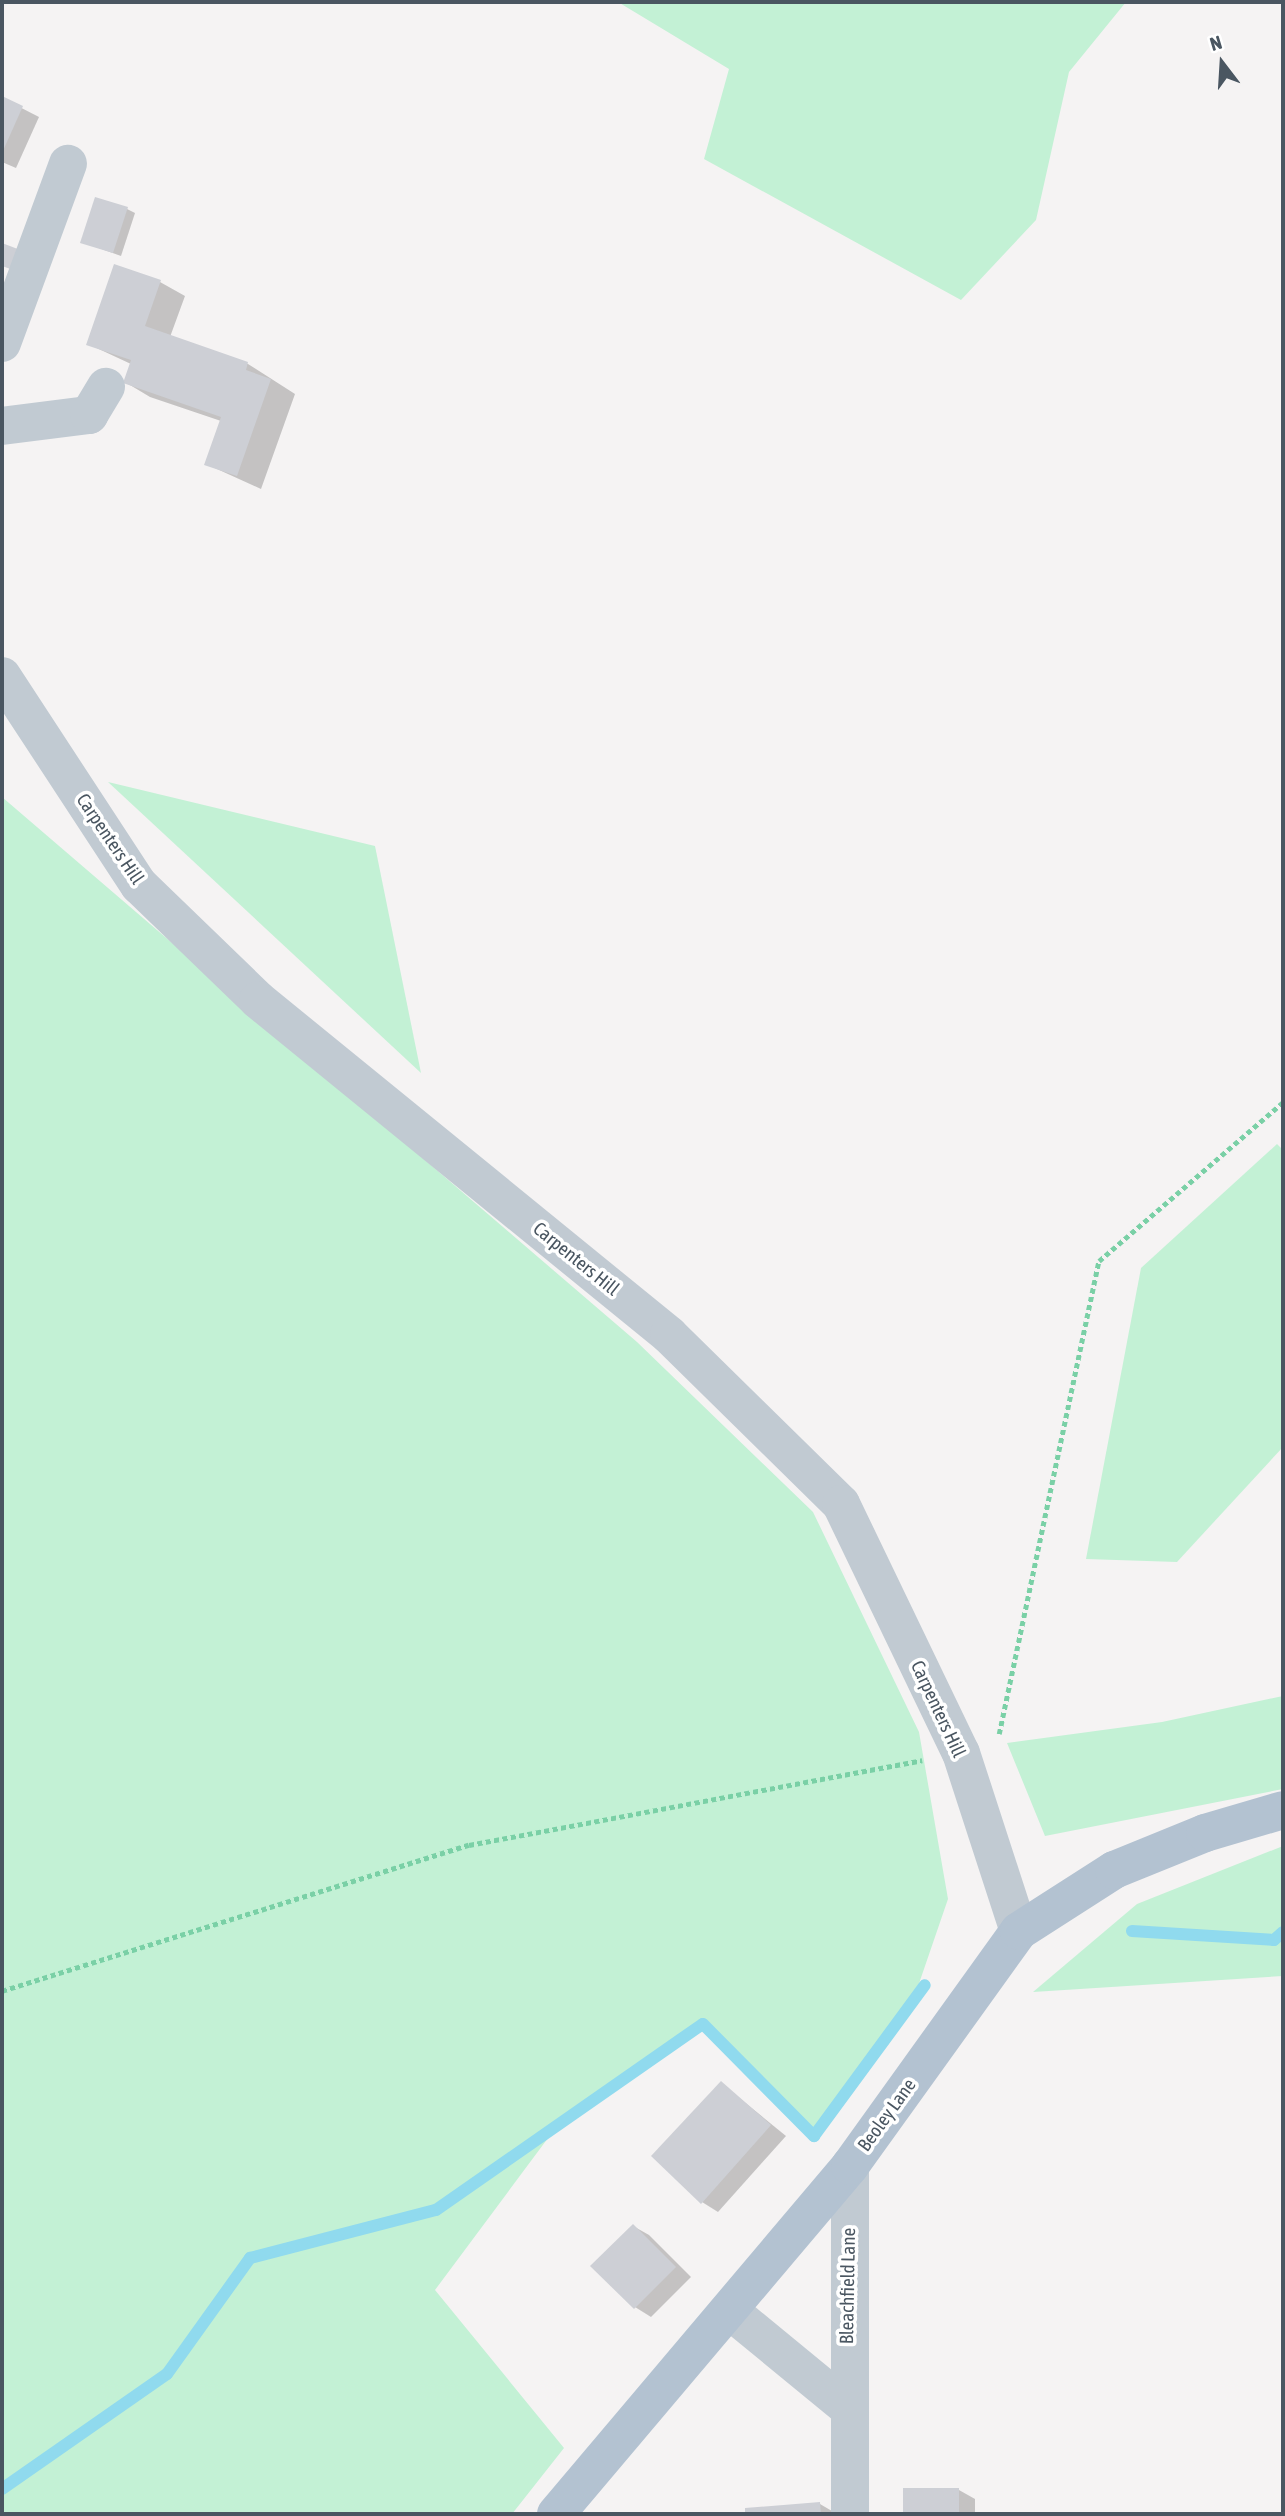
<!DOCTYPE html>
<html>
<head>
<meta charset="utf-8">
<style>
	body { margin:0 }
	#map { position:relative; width:1285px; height:2516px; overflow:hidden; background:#f5f3f3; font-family:"Asap Condensed",sans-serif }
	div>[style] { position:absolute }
	.green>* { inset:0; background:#c3f1d5 }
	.shadow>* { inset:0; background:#0003 }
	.stream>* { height:12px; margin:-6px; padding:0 6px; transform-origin:6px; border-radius:6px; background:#90daee }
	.building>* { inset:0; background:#cdcfd5 }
	.path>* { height:4.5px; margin-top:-2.25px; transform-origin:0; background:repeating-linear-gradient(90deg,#7ad0a6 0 5px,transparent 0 8.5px) }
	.minor>* { height:38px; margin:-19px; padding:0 19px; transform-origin:19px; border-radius:19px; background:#c1cad2 }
	.major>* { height:38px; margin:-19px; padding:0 19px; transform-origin:19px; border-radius:19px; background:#b3c2d1 }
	span { translate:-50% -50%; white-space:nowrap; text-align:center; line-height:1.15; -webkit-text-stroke:7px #fff; paint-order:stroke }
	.street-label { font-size:19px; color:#4a5661 }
	.frame { position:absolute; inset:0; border:4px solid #4a5661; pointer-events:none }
	.north { position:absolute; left:1187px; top:28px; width:70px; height:70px; -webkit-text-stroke:5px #fff; paint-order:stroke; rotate:343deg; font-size:19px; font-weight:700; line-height:28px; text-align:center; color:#4a5661 }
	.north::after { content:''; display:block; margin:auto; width:24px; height:32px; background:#4a5661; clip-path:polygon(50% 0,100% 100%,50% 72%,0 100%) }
</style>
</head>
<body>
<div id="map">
	<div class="green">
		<div style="clip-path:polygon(618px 2px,1126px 2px,1069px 72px,1036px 220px,961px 300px,704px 159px,729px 69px)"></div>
		<div style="clip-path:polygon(108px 782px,375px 846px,421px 1073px)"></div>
		<div style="clip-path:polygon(2px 797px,637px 1342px,813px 1512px,919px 1732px,948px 1899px,913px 2001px,814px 2136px,703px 2025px,557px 2126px,435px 2290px,564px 2448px,512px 2514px,2px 2514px)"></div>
		<div style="clip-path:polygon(1277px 1144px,1283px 1150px,1283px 1447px,1177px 1562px,1086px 1559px,1141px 1268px)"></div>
		<div style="clip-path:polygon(1283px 1696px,1283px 1789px,1045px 1836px,1007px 1743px,1162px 1722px)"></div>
		<div style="clip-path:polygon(1283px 1846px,1283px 1976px,1033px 1992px,1137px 1904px)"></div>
	</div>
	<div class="shadow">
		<div style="clip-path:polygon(2px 98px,39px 117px,16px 168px,2px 162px)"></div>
		<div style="clip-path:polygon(127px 209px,135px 213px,121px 256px,82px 242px)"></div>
		<div style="clip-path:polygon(160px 282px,185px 296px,170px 337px,248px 364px,295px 394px,261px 489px,206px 464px,221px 421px,150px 397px,125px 382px,131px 364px,88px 344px)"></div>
		<div style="clip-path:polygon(721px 2083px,786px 2136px,718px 2212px,702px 2202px)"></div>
		<div style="clip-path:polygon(633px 2226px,649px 2235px,691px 2277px,651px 2317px,635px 2307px)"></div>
		<div style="clip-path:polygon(905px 2489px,959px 2490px,975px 2499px,975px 2514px,905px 2514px)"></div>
		<div style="clip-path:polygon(820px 2504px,837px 2514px,747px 2514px,747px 2510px)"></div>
	</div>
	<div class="stream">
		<div style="left:1132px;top:1931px;width:142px;rotate:3.6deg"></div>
		<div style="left:1274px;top:1940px;width:12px;rotate:-42deg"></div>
		<div style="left:2px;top:2489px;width:201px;rotate:-34.9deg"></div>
		<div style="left:167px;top:2374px;width:143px;rotate:-54.4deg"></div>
		<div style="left:250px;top:2258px;width:192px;rotate:-14.5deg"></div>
		<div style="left:436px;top:2210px;width:325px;rotate:-34.9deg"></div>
		<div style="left:703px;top:2024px;width:158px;rotate:45.3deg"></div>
		<div style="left:814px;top:2136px;width:187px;rotate:-53.7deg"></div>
	</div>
	<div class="building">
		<div style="clip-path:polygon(2px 96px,23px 106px,2px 153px)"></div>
		<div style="clip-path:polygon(95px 197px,128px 207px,113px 253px,80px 243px)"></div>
		<div style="clip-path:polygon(2px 243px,23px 251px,16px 271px,2px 266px)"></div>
		<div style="clip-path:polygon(114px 264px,161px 280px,145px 326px,248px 362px,246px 370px,271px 379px,237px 476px,204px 465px,221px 417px,123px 383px,131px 360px,86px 345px)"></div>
		<div style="clip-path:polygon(721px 2081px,771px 2125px,701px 2204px,651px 2156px)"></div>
		<div style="clip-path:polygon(633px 2224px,676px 2267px,634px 2309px,590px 2266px)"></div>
		<div style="clip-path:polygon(903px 2488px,959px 2488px,959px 2514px,903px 2514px)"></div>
		<div style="clip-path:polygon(820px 2502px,821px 2514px,745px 2514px,745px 2508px)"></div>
	</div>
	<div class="path">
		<div style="left:999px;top:1734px;width:483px;rotate:-78.1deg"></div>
		<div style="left:1099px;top:1261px;width:243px;rotate:-40.8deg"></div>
		<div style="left:2px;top:1991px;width:489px;rotate:-17.4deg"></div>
		<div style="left:469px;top:1845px;width:461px;rotate:-10.6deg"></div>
	</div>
	<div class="minor">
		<div style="left:2px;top:343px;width:191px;rotate:-69.8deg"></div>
		<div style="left:2px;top:426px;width:88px;rotate:-7.2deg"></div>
		<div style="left:89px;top:415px;width:33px;rotate:-59deg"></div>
		<div style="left:2px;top:676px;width:250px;rotate:56.8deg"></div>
		<div style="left:139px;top:885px;width:165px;rotate:44deg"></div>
		<div style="left:258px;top:1000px;width:530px;rotate:39.18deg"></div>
		<div style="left:669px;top:1335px;width:241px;rotate:44.5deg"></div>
		<div style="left:841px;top:1504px;width:276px;rotate:64.3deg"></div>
		<div style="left:961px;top:1753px;width:187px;rotate:72deg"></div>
		<div style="left:729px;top:2310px;width:151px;rotate:39.4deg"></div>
		<div style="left:850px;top:2514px;width:348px;rotate:-90deg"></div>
	</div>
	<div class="major">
		<div style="left:556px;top:2514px;width:456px;rotate:-49.8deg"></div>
		<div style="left:850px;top:2166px;width:289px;rotate:-54.3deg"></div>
		<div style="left:1019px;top:1931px;width:113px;rotate:-32.7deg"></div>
		<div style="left:1114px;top:1870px;width:98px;rotate:-22.1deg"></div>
		<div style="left:1205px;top:1833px;width:81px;rotate:-16.4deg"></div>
	</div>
	<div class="street-label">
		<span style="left:110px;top:839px;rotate:56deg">Carpenters Hill</span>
		<span style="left:576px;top:1259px;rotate:39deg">Carpenters Hill</span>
		<span style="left:938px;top:1709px;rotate:65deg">Carpenters Hill</span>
		<span style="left:887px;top:2115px;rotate:-54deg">Beoley Lane</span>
		<span style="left:848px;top:2286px;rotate:-89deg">Bleachfield Lane</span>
	</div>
	<div class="frame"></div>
	<div class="north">N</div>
</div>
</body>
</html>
